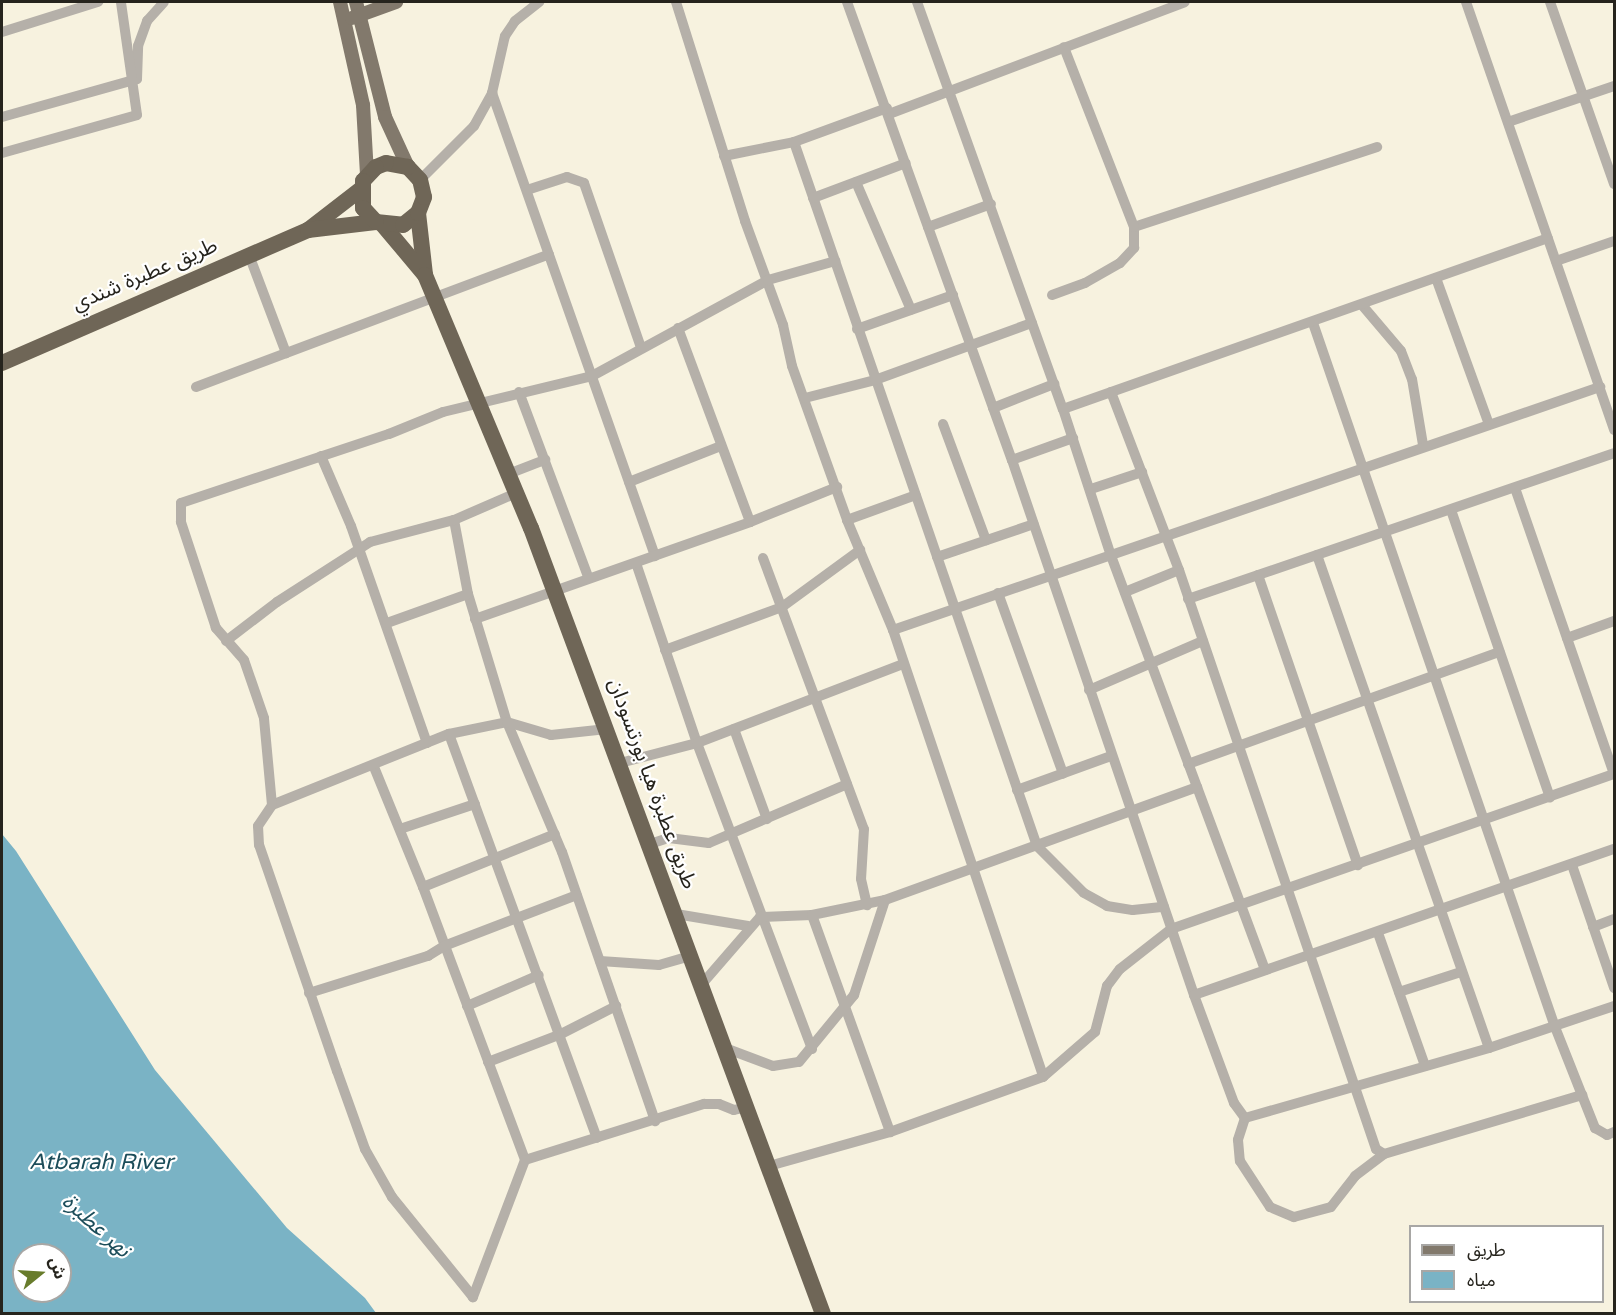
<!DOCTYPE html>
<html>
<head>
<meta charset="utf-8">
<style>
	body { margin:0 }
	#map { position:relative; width:1616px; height:1315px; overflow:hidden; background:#f7f2df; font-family:"Varela Round","Noto Sans Arabic",sans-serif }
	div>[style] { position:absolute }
	.water>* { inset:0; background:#7ab3c5 }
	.minor>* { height:10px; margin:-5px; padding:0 5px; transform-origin:5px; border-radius:5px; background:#b5b0a9 }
	.major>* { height:14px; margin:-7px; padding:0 7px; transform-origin:7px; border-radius:7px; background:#82796c }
	.highway>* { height:16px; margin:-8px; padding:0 8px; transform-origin:8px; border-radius:8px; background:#6f6657 }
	span { translate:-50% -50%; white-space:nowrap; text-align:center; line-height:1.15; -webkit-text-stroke:4.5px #fff; paint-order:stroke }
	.street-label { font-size:21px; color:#26241d }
	.water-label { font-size:22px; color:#1c4d5a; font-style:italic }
	.frame { position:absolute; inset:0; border:3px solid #26241d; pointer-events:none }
	.legend { position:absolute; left:1409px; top:1225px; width:195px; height:78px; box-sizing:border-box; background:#fff; border:2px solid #a8a7a5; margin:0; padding:8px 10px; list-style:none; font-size:18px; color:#26241d }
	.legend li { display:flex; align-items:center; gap:12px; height:30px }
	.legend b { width:30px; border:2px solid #a8a7a5 }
	.north { position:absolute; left:12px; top:1243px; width:60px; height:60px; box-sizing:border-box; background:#fff; border:2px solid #a8a7a5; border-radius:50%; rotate:72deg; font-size:16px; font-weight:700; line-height:24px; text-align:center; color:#26241d }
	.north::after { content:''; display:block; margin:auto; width:21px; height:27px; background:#687c2c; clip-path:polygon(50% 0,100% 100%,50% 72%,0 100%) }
</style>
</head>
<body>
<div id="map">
	<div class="water">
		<div style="clip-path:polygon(evenodd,2px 834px,16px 851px,155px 1070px,287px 1228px,365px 1298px,376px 1313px,2px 1313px,2px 834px,24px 1255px,60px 1255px,60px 1291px,24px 1291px,24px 1255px)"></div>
	</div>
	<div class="minor">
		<div style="left:676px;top:2px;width:230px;rotate:72.5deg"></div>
		<div style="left:745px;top:221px;width:111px;rotate:69.9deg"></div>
		<div style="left:783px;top:325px;width:42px;rotate:77.6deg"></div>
		<div style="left:792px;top:366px;width:164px;rotate:70.3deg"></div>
		<div style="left:847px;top:520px;width:119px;rotate:67.3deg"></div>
		<div style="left:893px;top:630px;width:471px;rotate:71.4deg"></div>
		<div style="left:847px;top:2px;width:487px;rotate:70.2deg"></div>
		<div style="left:1012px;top:460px;width:565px;rotate:71.21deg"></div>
		<div style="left:1194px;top:995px;width:115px;rotate:69.7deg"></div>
		<div style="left:1234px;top:1103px;width:19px;rotate:54deg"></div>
		<div style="left:917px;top:2px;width:432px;rotate:70.3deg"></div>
		<div style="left:1063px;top:409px;width:151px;rotate:71.9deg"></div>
		<div style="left:1110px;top:553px;width:445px;rotate:69.6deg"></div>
		<div style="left:1466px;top:2px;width:453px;rotate:70.9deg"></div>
		<div style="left:1550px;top:2px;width:193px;rotate:70.6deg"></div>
		<div style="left:2px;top:32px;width:101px;rotate:-17.4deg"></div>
		<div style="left:492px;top:93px;width:491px;rotate:70.6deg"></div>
		<div style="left:889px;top:114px;width:316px;rotate:-20.7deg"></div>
		<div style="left:2px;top:117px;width:140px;rotate:-15.7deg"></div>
		<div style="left:137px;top:79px;width:33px;rotate:-88deg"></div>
		<div style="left:138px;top:46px;width:27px;rotate:-70deg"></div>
		<div style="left:147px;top:21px;width:25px;rotate:-48deg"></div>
		<div style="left:1508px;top:122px;width:112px;rotate:-18.8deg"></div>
		<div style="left:794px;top:142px;width:745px;rotate:70.96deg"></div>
		<div style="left:1037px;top:846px;width:66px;rotate:45deg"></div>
		<div style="left:1084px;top:893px;width:26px;rotate:29deg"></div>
		<div style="left:1107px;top:906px;width:26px;rotate:9deg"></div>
		<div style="left:1133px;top:910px;width:31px;rotate:-6deg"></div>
		<div style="left:2px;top:153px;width:140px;rotate:-15.7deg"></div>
		<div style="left:137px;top:115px;width:114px;rotate:-98.1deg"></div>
		<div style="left:724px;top:156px;width:71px;rotate:-11.3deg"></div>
		<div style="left:794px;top:142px;width:99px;rotate:-20.1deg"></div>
		<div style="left:420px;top:180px;width:76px;rotate:-45deg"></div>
		<div style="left:474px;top:126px;width:38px;rotate:-61deg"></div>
		<div style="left:492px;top:93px;width:58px;rotate:-77.2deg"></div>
		<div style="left:505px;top:36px;width:18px;rotate:-56deg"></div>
		<div style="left:515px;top:21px;width:31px;rotate:-38deg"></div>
		<div style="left:856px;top:182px;width:139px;rotate:66.7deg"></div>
		<div style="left:527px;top:190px;width:42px;rotate:-18deg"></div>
		<div style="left:567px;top:177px;width:18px;rotate:19deg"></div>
		<div style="left:584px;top:183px;width:175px;rotate:70.9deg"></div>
		<div style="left:813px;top:198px;width:99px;rotate:-20.6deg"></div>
		<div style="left:928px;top:227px;width:67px;rotate:-20.1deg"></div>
		<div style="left:1134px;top:227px;width:256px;rotate:-18.2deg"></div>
		<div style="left:249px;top:255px;width:105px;rotate:69.3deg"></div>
		<div style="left:1556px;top:261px;width:61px;rotate:-19deg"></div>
		<div style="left:1436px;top:278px;width:153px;rotate:70.1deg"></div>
		<div style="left:1052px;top:295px;width:35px;rotate:-20deg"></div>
		<div style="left:1085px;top:283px;width:40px;rotate:-29.7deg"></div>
		<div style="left:1120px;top:263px;width:21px;rotate:-47deg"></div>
		<div style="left:1134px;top:248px;width:21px;rotate:-90deg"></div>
		<div style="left:1134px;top:227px;width:193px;rotate:-111.3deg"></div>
		<div style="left:1362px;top:305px;width:60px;rotate:49.7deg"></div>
		<div style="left:1401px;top:351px;width:30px;rotate:69deg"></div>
		<div style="left:1412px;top:379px;width:67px;rotate:80.5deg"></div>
		<div style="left:1313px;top:323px;width:744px;rotate:71.03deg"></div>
		<div style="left:1555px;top:1027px;width:109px;rotate:68.4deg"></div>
		<div style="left:1595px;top:1128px;width:14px;rotate:30deg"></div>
		<div style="left:1607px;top:1135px;width:8px;rotate:-23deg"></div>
		<div style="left:678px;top:328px;width:207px;rotate:69.6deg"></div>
		<div style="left:857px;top:329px;width:102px;rotate:-19.5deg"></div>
		<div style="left:196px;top:387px;width:377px;rotate:-20.6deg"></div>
		<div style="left:519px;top:392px;width:197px;rotate:69.5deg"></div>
		<div style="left:1111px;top:392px;width:191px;rotate:69.1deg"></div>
		<div style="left:1179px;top:570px;width:612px;rotate:71.21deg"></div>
		<div style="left:1376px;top:1149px;width:9px;rotate:32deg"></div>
		<div style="left:805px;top:398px;width:72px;rotate:-14.4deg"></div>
		<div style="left:875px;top:380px;width:167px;rotate:-20deg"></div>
		<div style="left:993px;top:408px;width:66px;rotate:-21.5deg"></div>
		<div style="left:1063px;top:409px;width:514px;rotate:-19.42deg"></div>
		<div style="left:943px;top:424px;width:124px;rotate:69.7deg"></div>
		<div style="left:321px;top:456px;width:76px;rotate:66.8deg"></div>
		<div style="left:351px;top:526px;width:230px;rotate:70.7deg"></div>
		<div style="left:1012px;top:460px;width:65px;rotate:-19.8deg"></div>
		<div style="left:508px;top:474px;width:40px;rotate:-21deg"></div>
		<div style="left:629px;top:482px;width:99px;rotate:-21.4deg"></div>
		<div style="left:1515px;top:488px;width:303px;rotate:70.9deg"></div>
		<div style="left:1091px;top:489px;width:54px;rotate:-18.4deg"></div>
		<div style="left:1451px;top:510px;width:304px;rotate:71deg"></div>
		<div style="left:454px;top:520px;width:75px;rotate:79.3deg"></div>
		<div style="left:468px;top:594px;width:134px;rotate:73.1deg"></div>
		<div style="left:507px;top:722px;width:141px;rotate:67.1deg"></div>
		<div style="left:562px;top:852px;width:285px;rotate:70.9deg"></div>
		<div style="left:847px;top:520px;width:73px;rotate:-19.9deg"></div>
		<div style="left:1317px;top:555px;width:522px;rotate:70.77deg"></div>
		<div style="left:937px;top:557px;width:102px;rotate:-18.8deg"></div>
		<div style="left:763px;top:558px;width:289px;rotate:69.6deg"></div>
		<div style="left:864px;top:829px;width:50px;rotate:93.4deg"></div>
		<div style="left:861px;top:879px;width:27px;rotate:77deg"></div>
		<div style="left:636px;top:563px;width:190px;rotate:71.3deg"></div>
		<div style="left:697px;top:743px;width:327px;rotate:69.4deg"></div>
		<div style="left:1258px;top:575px;width:307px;rotate:71deg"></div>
		<div style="left:1125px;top:592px;width:58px;rotate:-22.2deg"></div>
		<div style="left:998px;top:593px;width:192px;rotate:70.2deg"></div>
		<div style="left:1188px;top:599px;width:450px;rotate:-18.9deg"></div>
		<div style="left:475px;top:619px;width:292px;rotate:-19.4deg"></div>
		<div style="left:750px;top:522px;width:94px;rotate:-21.9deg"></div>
		<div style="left:387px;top:623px;width:86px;rotate:-19.7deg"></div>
		<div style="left:893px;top:630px;width:748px;rotate:-18.97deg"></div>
		<div style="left:1567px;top:638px;width:50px;rotate:-19.9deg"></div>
		<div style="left:226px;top:641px;width:64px;rotate:-37.4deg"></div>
		<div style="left:277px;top:602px;width:111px;rotate:-32.8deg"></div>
		<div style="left:370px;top:542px;width:87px;rotate:-14.7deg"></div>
		<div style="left:454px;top:520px;width:68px;rotate:-23.5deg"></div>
		<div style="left:665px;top:650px;width:125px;rotate:-20.2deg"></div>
		<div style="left:782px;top:607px;width:97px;rotate:-36.2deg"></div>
		<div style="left:1089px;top:690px;width:124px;rotate:-23.3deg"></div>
		<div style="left:734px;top:729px;width:96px;rotate:69.9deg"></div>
		<div style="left:449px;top:734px;width:430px;rotate:69.9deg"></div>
		<div style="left:620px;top:763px;width:80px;rotate:-14.6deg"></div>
		<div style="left:697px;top:743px;width:221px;rotate:-21deg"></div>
		<div style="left:1188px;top:764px;width:331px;rotate:-19.8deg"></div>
		<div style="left:374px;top:767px;width:130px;rotate:67.8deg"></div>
		<div style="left:423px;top:887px;width:291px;rotate:69.5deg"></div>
		<div style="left:525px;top:1160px;width:188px;rotate:-17.4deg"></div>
		<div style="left:704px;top:1104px;width:15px"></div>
		<div style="left:719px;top:1104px;width:16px;rotate:22deg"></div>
		<div style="left:734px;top:1110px;width:13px;rotate:-13deg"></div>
		<div style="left:1017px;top:790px;width:100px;rotate:-19.9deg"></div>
		<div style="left:272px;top:805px;width:191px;rotate:-21.9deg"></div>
		<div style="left:449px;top:734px;width:59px;rotate:-11.7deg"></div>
		<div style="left:507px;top:722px;width:46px;rotate:16.5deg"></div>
		<div style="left:551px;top:735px;width:56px;rotate:-6.1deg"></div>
		<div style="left:400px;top:829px;width:79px;rotate:-18.4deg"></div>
		<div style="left:650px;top:844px;width:20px;rotate:-18deg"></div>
		<div style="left:669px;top:838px;width:40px;rotate:7.1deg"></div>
		<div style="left:709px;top:843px;width:150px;rotate:-23.1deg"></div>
		<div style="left:1572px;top:865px;width:130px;rotate:71.1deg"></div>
		<div style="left:423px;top:887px;width:142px;rotate:-21.9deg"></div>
		<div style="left:676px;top:914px;width:73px;rotate:9.5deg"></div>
		<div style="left:812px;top:915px;width:231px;rotate:70.2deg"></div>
		<div style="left:1593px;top:927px;width:22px;rotate:-21deg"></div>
		<div style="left:1378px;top:933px;width:141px;rotate:70.5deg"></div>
		<div style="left:600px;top:961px;width:59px;rotate:3.9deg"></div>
		<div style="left:659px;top:965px;width:33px;rotate:-16deg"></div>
		<div style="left:702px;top:984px;width:89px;rotate:-49.1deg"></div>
		<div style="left:760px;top:917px;width:52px;rotate:-2.2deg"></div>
		<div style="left:812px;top:915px;width:75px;rotate:-11.6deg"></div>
		<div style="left:885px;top:900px;width:332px;rotate:-19.9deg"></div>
		<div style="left:1399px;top:992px;width:65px;rotate:-17.9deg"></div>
		<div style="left:309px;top:993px;width:125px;rotate:-17.3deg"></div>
		<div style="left:428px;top:956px;width:19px;rotate:-32deg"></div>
		<div style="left:444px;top:946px;width:142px;rotate:-21deg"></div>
		<div style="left:1194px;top:995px;width:445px;rotate:-19.2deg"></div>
		<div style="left:467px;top:1006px;width:78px;rotate:-23.3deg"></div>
		<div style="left:725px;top:1048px;width:51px;rotate:20.6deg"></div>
		<div style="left:773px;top:1066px;width:26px;rotate:-9deg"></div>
		<div style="left:799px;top:1062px;width:87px;rotate:-50.6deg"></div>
		<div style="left:854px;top:995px;width:100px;rotate:-71.9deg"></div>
		<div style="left:488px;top:1062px;width:78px;rotate:-21deg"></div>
		<div style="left:561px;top:1034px;width:62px;rotate:-27deg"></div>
		<div style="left:1245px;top:1118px;width:23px;rotate:108deg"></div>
		<div style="left:1238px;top:1140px;width:21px;rotate:85deg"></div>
		<div style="left:1240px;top:1161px;width:55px;rotate:56.9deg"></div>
		<div style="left:1270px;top:1207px;width:26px;rotate:23deg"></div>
		<div style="left:1294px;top:1217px;width:38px;rotate:-15deg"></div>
		<div style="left:1331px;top:1207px;width:39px;rotate:-52deg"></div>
		<div style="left:1355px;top:1176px;width:36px;rotate:-37deg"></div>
		<div style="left:1384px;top:1154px;width:207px;rotate:-16.6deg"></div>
		<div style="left:1245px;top:1118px;width:254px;rotate:-16deg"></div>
		<div style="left:1489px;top:1048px;width:132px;rotate:-18.6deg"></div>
		<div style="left:525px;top:1160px;width:147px;rotate:110.8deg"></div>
		<div style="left:473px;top:1297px;width:129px;rotate:-129deg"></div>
		<div style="left:392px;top:1197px;width:55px;rotate:-119.4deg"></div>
		<div style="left:365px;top:1149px;width:83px;rotate:-109.7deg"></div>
		<div style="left:337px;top:1071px;width:239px;rotate:-109deg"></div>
		<div style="left:259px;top:845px;width:19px;rotate:-93deg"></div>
		<div style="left:258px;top:826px;width:25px;rotate:-56deg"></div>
		<div style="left:272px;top:805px;width:87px;rotate:-95.3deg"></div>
		<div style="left:264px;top:718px;width:61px;rotate:-109deg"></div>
		<div style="left:244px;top:660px;width:43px;rotate:-131.2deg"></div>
		<div style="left:216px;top:628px;width:112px;rotate:-108.3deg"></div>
		<div style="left:181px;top:522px;width:19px;rotate:-90deg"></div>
		<div style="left:181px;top:503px;width:219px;rotate:-18.4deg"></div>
		<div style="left:389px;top:434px;width:58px;rotate:-22.2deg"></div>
		<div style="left:443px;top:412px;width:153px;rotate:-13.6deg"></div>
		<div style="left:592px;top:376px;width:200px;rotate:-28.6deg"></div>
		<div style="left:768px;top:280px;width:70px;rotate:-15.8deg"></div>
		<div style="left:769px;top:1166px;width:126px;rotate:-15.7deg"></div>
		<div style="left:890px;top:1132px;width:163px;rotate:-19.8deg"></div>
		<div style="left:1043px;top:1077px;width:69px;rotate:-40.9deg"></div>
		<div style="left:1095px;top:1032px;width:48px;rotate:-75.4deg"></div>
		<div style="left:1107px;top:986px;width:21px;rotate:-53deg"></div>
		<div style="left:1120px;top:969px;width:65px;rotate:-38.1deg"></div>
		<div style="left:1171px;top:929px;width:469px;rotate:-19.3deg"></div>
	</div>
	<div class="major">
		<div style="left:340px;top:2px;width:106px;rotate:77.4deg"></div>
		<div style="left:363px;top:105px;width:69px;rotate:86.7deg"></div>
		<div style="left:356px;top:2px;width:119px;rotate:75.8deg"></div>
		<div style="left:385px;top:117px;width:55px;rotate:65.3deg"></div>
		<div style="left:352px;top:18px;width:47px;rotate:-20deg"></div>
	</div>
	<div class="highway">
		<div style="left:418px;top:213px;width:61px;rotate:83.5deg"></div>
		<div style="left:383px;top:225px;width:65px;rotate:50deg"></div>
		<div style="left:425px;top:275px;width:274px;rotate:67.3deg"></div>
		<div style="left:531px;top:528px;width:838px;rotate:69.62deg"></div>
		<div style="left:308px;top:230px;width:67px;rotate:-37.7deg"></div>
		<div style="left:2px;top:363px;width:334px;rotate:-23.5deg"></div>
		<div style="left:308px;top:230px;width:68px;rotate:-6.7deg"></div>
		<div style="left:376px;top:222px;width:27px;rotate:6deg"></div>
		<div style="left:403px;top:225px;width:19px;rotate:-39deg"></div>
		<div style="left:418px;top:213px;width:17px;rotate:-69deg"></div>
		<div style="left:424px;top:197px;width:17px;rotate:-103deg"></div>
		<div style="left:420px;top:180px;width:18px;rotate:-133deg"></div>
		<div style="left:408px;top:167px;width:22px;rotate:-170deg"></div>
		<div style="left:386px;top:163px;width:11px;rotate:158deg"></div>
		<div style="left:376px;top:167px;width:19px;rotate:133deg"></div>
		<div style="left:363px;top:181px;width:27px;rotate:90deg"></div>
		<div style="left:363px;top:208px;width:19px;rotate:47deg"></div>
	</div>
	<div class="street-label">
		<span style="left:145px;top:275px;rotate:-23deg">طريق عطبرة شندي</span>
		<span style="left:652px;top:784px;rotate:70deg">طريق عطبرة هيا بورتسودان</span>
	</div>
	<div class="water-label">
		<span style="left:101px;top:1163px">Atbarah River</span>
		<span style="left:96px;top:1226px;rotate:42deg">نهر عطبرة</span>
	</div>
	<div class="frame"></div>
	<ul class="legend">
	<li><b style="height:8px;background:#82796c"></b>طريق</li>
	<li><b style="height:16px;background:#7ab3c5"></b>مياه</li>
	</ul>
	<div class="north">ش</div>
</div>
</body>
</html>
